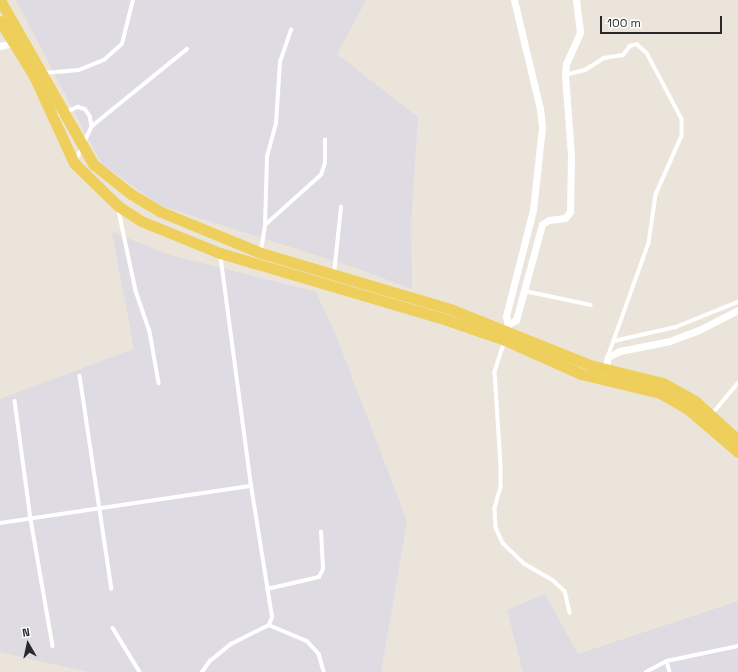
<!DOCTYPE html>
<html>
<head>
<meta charset="utf-8">
<style>
	body { margin:0 }
	#map { position:relative; width:738px; height:672px; overflow:hidden; background:#ebe4da; font-family:"Space Grotesk",sans-serif }
	div>[style] { position:absolute }
	.industrial>* { inset:0; background:#dedbe3 }
	.lane>* { height:3.5px; margin:-1.75px; padding:0 1.75px; transform-origin:1.75px; border-radius:1.75px; background:#fff }
	.street>* { height:7px; margin:-3.5px; padding:0 3.5px; transform-origin:3.5px; border-radius:3.5px; background:#fff }
	.primary>* { height:11px; margin:-5.5px; padding:0 5.5px; transform-origin:5.5px; border-radius:5.5px; background:#efcf5b }
	span { translate:-50% -50%; white-space:nowrap; text-align:center; line-height:1.15; -webkit-text-stroke:3px #fff; paint-order:stroke }
	.north { position:absolute; left:8px; top:624px; width:40px; height:40px; -webkit-text-stroke:3px #fff; paint-order:stroke; rotate:351deg; font-size:11px; font-weight:700; line-height:16px; text-align:center; color:#292929 }
	.north::after { content:''; display:block; margin:auto; width:14px; height:18px; background:#292929; clip-path:polygon(50% 0,100% 100%,50% 72%,0 100%) }
	.scale { position:absolute; left:600px; top:16px; width:122px; height:18px; box-sizing:border-box; border:2px solid #292929; border-top:0; padding-left:5px; font-size:12px; line-height:14px; white-space:nowrap; color:#292929; -webkit-text-stroke:3px #fff; paint-order:stroke }
</style>
</head>
<body>
<div id="map">
	<div class="industrial">
		<div style="clip-path:polygon(16px 0,366px 0,337px 54px,418px 117px,411px 224px,412px 289px,359px 269px,159px 205px,101px 163px)"></div>
		<div style="clip-path:polygon(112px 232px,170px 255px,316px 292px,335px 333px,407px 521px,381px 672px,88px 672px,0 652px,0 399px,134px 349px)"></div>
		<div style="clip-path:polygon(545px 594px,578px 654px,738px 601px,738px 672px,523px 672px,507px 610px)"></div>
	</div>
	<div class="lane">
		<div style="left:44px;top:73px;width:35px;rotate:-5deg"></div>
		<div style="left:79px;top:70px;width:27px;rotate:-22deg"></div>
		<div style="left:104px;top:60px;width:24px;rotate:-42deg"></div>
		<div style="left:122px;top:44px;width:45px;rotate:-76deg"></div>
		<div style="left:565px;top:75px;width:21px;rotate:-14deg"></div>
		<div style="left:585px;top:70px;width:22px;rotate:-32deg"></div>
		<div style="left:604px;top:58px;width:19px;rotate:-9deg"></div>
		<div style="left:623px;top:55px;width:11px;rotate:-52deg"></div>
		<div style="left:630px;top:46px;width:7px;rotate:-16deg"></div>
		<div style="left:637px;top:44px;width:13px;rotate:42deg"></div>
		<div style="left:647px;top:53px;width:75px;rotate:62.1deg"></div>
		<div style="left:682px;top:119px;width:17px;rotate:90deg"></div>
		<div style="left:682px;top:136px;width:64px;rotate:113.8deg"></div>
		<div style="left:656px;top:195px;width:49px;rotate:98.3deg"></div>
		<div style="left:649px;top:243px;width:119px;rotate:109.7deg"></div>
		<div style="left:54px;top:117px;width:26px;rotate:-23deg"></div>
		<div style="left:78px;top:107px;width:7px;rotate:16deg"></div>
		<div style="left:85px;top:109px;width:9px;rotate:54deg"></div>
		<div style="left:90px;top:116px;width:10px;rotate:79deg"></div>
		<div style="left:76px;top:160px;width:38px;rotate:-65deg"></div>
		<div style="left:92px;top:126px;width:122px;rotate:-39deg"></div>
		<div style="left:119px;top:211px;width:82px;rotate:78deg"></div>
		<div style="left:136px;top:291px;width:43px;rotate:71.1deg"></div>
		<div style="left:150px;top:332px;width:52px;rotate:80deg"></div>
		<div style="left:265px;top:225px;width:75px;rotate:-41.8deg"></div>
		<div style="left:321px;top:175px;width:13px;rotate:-72deg"></div>
		<div style="left:325px;top:163px;width:23px;rotate:-90deg"></div>
		<div style="left:261px;top:251px;width:26px;rotate:-81deg"></div>
		<div style="left:265px;top:225px;width:68px;rotate:-88.3deg"></div>
		<div style="left:267px;top:157px;width:34px;rotate:-75deg"></div>
		<div style="left:276px;top:124px;width:62px;rotate:-86.3deg"></div>
		<div style="left:280px;top:62px;width:34px;rotate:-71deg"></div>
		<div style="left:334px;top:274px;width:67px;rotate:-84deg"></div>
		<div style="left:525px;top:291px;width:67px;rotate:12deg"></div>
		<div style="left:505px;top:341px;width:33px;rotate:108deg"></div>
		<div style="left:495px;top:372px;width:93px;rotate:86.3deg"></div>
		<div style="left:501px;top:465px;width:22px;rotate:90deg"></div>
		<div style="left:501px;top:487px;width:22px;rotate:106deg"></div>
		<div style="left:495px;top:508px;width:20px;rotate:87deg"></div>
		<div style="left:496px;top:528px;width:17px;rotate:65deg"></div>
		<div style="left:503px;top:543px;width:30px;rotate:44deg"></div>
		<div style="left:525px;top:564px;width:32px;rotate:30deg"></div>
		<div style="left:553px;top:580px;width:16px;rotate:43deg"></div>
		<div style="left:565px;top:591px;width:22px;rotate:77deg"></div>
		<div style="left:614px;top:341px;width:64px;rotate:-12.7deg"></div>
		<div style="left:676px;top:327px;width:67px;rotate:-22deg"></div>
		<div style="left:80px;top:376px;width:215px;rotate:81.5deg"></div>
		<div style="left:15px;top:401px;width:119px;rotate:82.3deg"></div>
		<div style="left:31px;top:519px;width:129px;rotate:80.2deg"></div>
		<div style="left:712px;top:414px;width:40px;rotate:-50deg"></div>
		<div style="left:0;top:523px;width:254px;rotate:-8.4deg"></div>
		<div style="left:267px;top:589px;width:53px;rotate:-13deg"></div>
		<div style="left:319px;top:577px;width:9px;rotate:-63deg"></div>
		<div style="left:323px;top:569px;width:37px;rotate:-93deg"></div>
		<div style="left:269px;top:625px;width:41px;rotate:22.8deg"></div>
		<div style="left:307px;top:641px;width:18px;rotate:47deg"></div>
		<div style="left:319px;top:654px;width:19px;rotate:74deg"></div>
		<div style="left:113px;top:628px;width:52px;rotate:58.5deg"></div>
		<div style="left:667px;top:661px;width:11px;rotate:75deg"></div>
		<div style="left:202px;top:672px;width:14px;rotate:-54deg"></div>
		<div style="left:210px;top:661px;width:27px;rotate:-39deg"></div>
		<div style="left:231px;top:644px;width:42px;rotate:-26.6deg"></div>
		<div style="left:269px;top:625px;width:9px;rotate:-69deg"></div>
		<div style="left:272px;top:617px;width:133px;rotate:-99.1deg"></div>
		<div style="left:251px;top:486px;width:234px;rotate:-97.6deg"></div>
		<div style="left:646px;top:672px;width:24px;rotate:-28deg"></div>
		<div style="left:667px;top:661px;width:73px;rotate:-11.9deg"></div>
	</div>
	<div class="street">
		<div style="left:0;top:46px;width:13px;rotate:-13deg"></div>
		<div style="left:509px;top:324px;width:8px;rotate:-30deg"></div>
		<div style="left:516px;top:320px;width:99px;rotate:-74.8deg"></div>
		<div style="left:542px;top:224px;width:8px;rotate:-30deg"></div>
		<div style="left:549px;top:220px;width:16px;rotate:-7deg"></div>
		<div style="left:565px;top:218px;width:8px;rotate:-50deg"></div>
		<div style="left:570px;top:212px;width:57px;rotate:-89deg"></div>
		<div style="left:571px;top:155px;width:80px;rotate:-94.3deg"></div>
		<div style="left:565px;top:75px;width:11px;rotate:-85deg"></div>
		<div style="left:566px;top:64px;width:35px;rotate:-66deg"></div>
		<div style="left:580px;top:32px;width:32px;rotate:-97deg"></div>
		<div style="left:508px;top:328px;width:12px;rotate:-99deg"></div>
		<div style="left:506px;top:316px;width:109px;rotate:-75.7deg"></div>
		<div style="left:533px;top:210px;width:83px;rotate:-83.8deg"></div>
		<div style="left:542px;top:127px;width:18px;rotate:-96deg"></div>
		<div style="left:540px;top:109px;width:112px;rotate:-103.4deg"></div>
		<div style="left:604px;top:373px;width:16px;rotate:-76deg"></div>
		<div style="left:608px;top:357px;width:13px;rotate:-27deg"></div>
		<div style="left:620px;top:351px;width:51px;rotate:-11.3deg"></div>
		<div style="left:670px;top:341px;width:31px;rotate:-21deg"></div>
		<div style="left:699px;top:330px;width:44px;rotate:-27.1deg"></div>
	</div>
	<div class="primary">
		<div style="left:0;top:0;width:189px;rotate:60.4deg"></div>
		<div style="left:93px;top:164px;width:48px;rotate:38.3deg"></div>
		<div style="left:131px;top:194px;width:33px;rotate:31deg"></div>
		<div style="left:159px;top:211px;width:110px;rotate:22.4deg"></div>
		<div style="left:261px;top:253px;width:200px;rotate:16.5deg"></div>
		<div style="left:453px;top:310px;width:148px;rotate:21.9deg"></div>
		<div style="left:590px;top:365px;width:75px;rotate:13.9deg"></div>
		<div style="left:663px;top:383px;width:37px;rotate:29deg"></div>
		<div style="left:695px;top:401px;width:58px;rotate:42.2deg"></div>
		<div style="left:0;top:21px;width:65px;rotate:58.3deg"></div>
		<div style="left:34px;top:76px;width:96px;rotate:65.3deg"></div>
		<div style="left:74px;top:163px;width:62px;rotate:44.3deg"></div>
		<div style="left:118px;top:206px;width:27px;rotate:33deg"></div>
		<div style="left:141px;top:221px;width:85px;rotate:22.1deg"></div>
		<div style="left:220px;top:253px;width:230px;rotate:16.4deg"></div>
		<div style="left:441px;top:318px;width:68px;rotate:19deg"></div>
		<div style="left:505px;top:340px;width:83px;rotate:24.1deg"></div>
		<div style="left:581px;top:374px;width:81px;rotate:13.5deg"></div>
		<div style="left:660px;top:393px;width:32px;rotate:30deg"></div>
		<div style="left:688px;top:409px;width:66px;rotate:40.7deg"></div>
	</div>
	<div class="north">N</div>
	<div class="scale">100 m</div>
</div>
</body>
</html>
